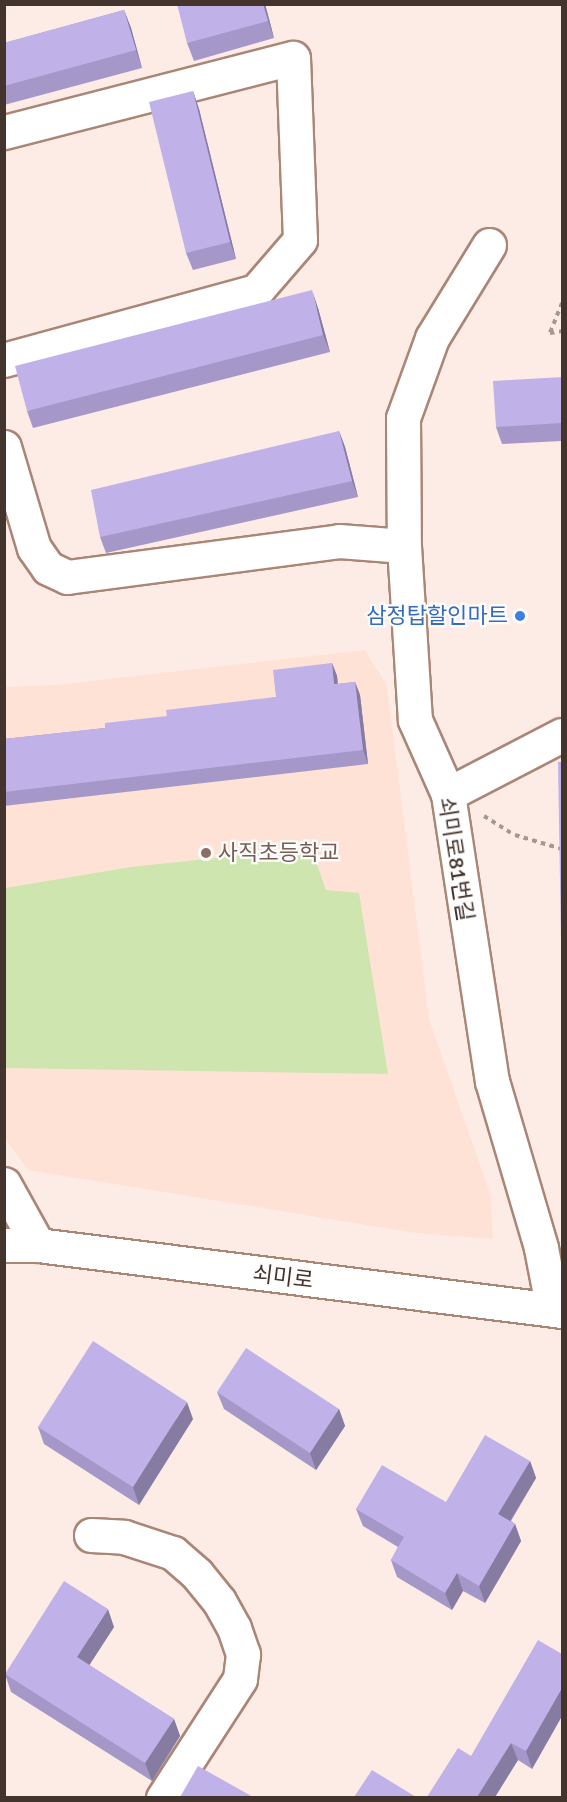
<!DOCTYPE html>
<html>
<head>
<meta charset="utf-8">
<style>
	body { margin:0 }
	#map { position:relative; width:567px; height:1802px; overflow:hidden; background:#fdece6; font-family:Signika,"Noto Sans KR",sans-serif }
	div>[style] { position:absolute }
	.built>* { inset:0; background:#ffe2d6 }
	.green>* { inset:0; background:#cfe5af }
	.path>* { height:4px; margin-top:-2px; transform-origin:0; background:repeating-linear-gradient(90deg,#a89791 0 4.5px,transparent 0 9px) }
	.roads { filter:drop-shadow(2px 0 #aa8677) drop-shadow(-2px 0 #aa8677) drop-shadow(0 2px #aa8677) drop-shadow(0 -2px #aa8677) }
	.minor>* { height:33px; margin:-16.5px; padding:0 16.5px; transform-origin:16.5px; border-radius:16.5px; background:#fff }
	.major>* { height:33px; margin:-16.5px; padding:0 16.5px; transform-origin:16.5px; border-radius:16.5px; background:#fff }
	.wall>* { inset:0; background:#a598c8 }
	.shaded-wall>* { inset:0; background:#867ca2 }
	.building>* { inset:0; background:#c0b1e8 }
	.dots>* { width:16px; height:16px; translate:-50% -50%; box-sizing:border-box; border:3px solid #fdfdfd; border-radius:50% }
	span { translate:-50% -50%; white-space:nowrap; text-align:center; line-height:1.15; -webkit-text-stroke:4.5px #fdfdfd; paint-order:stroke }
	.shop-label { font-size:22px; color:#366cbe }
	.right { translate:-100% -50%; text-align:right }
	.education-label { font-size:22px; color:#785e54 }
	.left { translate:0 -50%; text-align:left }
	.street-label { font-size:22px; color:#44342e }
	.frame { position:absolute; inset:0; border:6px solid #44342e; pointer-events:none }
</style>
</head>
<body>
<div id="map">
	<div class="built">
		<div style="clip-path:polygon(365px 650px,387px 686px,429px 1019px,491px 1196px,493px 1239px,416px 1233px,28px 1170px,4px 1137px,4px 687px,55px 685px)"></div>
	</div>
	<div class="green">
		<div style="clip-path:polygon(311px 848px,326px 890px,359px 893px,388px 1074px,5px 1068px,5px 888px,131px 867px)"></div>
	</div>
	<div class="path">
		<div style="left:562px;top:303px;width:32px;rotate:112deg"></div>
		<div style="left:550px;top:333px;width:12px;rotate:-9deg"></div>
		<div style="left:484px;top:816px;width:36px;rotate:32deg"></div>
		<div style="left:515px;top:835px;width:49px;rotate:16.6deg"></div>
	</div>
	<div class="roads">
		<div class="minor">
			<div style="left:4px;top:132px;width:298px;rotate:-14.4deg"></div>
			<div style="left:293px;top:58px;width:182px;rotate:87.8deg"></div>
			<div style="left:300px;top:240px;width:67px;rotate:130.8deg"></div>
			<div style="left:256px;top:291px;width:261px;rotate:164.7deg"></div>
			<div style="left:489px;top:245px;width:109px;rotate:121.5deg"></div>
			<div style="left:432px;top:338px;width:85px;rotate:109.9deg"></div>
			<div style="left:403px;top:418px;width:128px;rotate:89.6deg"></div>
			<div style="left:404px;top:546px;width:174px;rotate:86.4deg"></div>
			<div style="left:415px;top:720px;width:81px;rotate:66deg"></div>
			<div style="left:448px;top:794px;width:290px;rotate:81.3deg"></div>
			<div style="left:492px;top:1081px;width:174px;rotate:73.6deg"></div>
			<div style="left:541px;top:1248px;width:63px;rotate:79deg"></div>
			<div style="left:4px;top:447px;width:105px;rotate:73.5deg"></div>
			<div style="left:34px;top:548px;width:24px;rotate:55deg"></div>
			<div style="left:48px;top:568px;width:21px;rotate:25deg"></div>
			<div style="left:67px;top:577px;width:274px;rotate:-7.5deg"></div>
			<div style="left:339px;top:541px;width:65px;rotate:4.4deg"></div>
			<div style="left:448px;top:794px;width:128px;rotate:-27.4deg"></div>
			<div style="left:4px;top:1184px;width:70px;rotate:60.9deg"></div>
			<div style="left:91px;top:1535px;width:33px;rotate:3deg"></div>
			<div style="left:124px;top:1537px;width:52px;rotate:18.1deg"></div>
			<div style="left:173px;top:1553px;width:32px;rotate:41deg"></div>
			<div style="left:197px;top:1574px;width:35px;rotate:51deg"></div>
			<div style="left:219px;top:1601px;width:31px;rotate:61deg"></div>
			<div style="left:234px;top:1628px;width:28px;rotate:71deg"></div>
			<div style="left:243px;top:1654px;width:25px;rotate:97deg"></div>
			<div style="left:240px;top:1679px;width:142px;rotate:122.9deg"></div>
		</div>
		<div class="major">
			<div style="left:4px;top:1245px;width:34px"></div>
			<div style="left:38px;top:1245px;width:528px;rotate:7.18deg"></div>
		</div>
	</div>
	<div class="wall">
		<div style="clip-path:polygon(265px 4px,274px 38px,194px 61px,187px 43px)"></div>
		<div style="clip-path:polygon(124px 10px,131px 28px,142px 68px,4px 105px,4px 43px)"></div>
		<div style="clip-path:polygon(193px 91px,199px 109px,236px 259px,193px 270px,186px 253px)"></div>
		<div style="clip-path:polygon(318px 308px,330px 352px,33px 428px,27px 411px)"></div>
		<div style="clip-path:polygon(562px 377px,562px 441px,502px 444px,496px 427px)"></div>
		<div style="clip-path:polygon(339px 431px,345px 447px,358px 497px,106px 553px,100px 537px)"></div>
		<div style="clip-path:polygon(332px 663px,337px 676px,338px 684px,355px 682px,360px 695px,368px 764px,4px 806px,4px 739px,105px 728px,276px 697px)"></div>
		<div style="clip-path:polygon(217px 1392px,339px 1409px,345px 1426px,316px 1470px,224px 1409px)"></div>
		<div style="clip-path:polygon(193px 1419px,139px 1505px,44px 1444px,38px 1427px)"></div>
		<div style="clip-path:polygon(530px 1461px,536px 1478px,511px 1521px,515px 1524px,521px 1541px,485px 1603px,463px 1591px,452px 1610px,397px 1577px,391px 1560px,398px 1547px,363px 1526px,356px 1509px,446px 1502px)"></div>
		<div style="clip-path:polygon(114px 1627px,89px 1665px,174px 1719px,180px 1736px,152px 1781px,11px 1692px,5px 1674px)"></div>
		<div style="clip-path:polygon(562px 1654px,562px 1716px,532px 1769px,518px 1760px,495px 1797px,427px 1797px,471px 1756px)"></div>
	</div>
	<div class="shaded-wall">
		<div style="clip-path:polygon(263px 4px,265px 4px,274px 38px,268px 21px)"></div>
		<div style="clip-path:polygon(124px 10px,131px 28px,142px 68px,136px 50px)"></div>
		<div style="clip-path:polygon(193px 91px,199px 109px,236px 259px,230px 242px)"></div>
		<div style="clip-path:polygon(312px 290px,318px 308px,330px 352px,323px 335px)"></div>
		<div style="clip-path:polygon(339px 431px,345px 447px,358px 497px,352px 481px)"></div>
		<div style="clip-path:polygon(332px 663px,337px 676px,339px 698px,334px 684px)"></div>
		<div style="clip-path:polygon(355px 682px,360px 695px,368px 764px,363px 750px)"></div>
		<div style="clip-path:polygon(187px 1402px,193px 1419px,139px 1505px,133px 1487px)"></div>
		<div style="clip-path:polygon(339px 1409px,345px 1426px,316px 1470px,310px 1453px)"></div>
		<div style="clip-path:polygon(530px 1461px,536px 1478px,504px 1531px,498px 1514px)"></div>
		<div style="clip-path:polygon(515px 1524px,521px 1541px,485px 1603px,479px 1586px)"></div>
		<div style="clip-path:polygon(457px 1573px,463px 1591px,452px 1610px,445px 1593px)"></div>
		<div style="clip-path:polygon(108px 1609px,114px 1627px,83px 1675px,77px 1657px)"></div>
		<div style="clip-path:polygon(562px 1688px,562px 1716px,532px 1769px,526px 1751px)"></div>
		<div style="clip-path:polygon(174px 1719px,180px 1736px,152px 1781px,145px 1763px)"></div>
		<div style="clip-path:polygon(511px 1743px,518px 1760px,495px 1797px,477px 1797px)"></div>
	</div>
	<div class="building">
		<div style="clip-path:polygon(177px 4px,263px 4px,268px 21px,187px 43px)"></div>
		<div style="clip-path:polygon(124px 10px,136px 50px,4px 86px,4px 43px)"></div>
		<div style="clip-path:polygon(193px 91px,230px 242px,186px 253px,149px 102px)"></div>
		<div style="clip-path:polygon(312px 290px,323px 335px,27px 411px,15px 366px)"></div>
		<div style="clip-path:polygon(562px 377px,562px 423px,496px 427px,493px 381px)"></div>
		<div style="clip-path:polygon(339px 431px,352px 481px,100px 537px,91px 490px)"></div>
		<div style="clip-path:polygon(332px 663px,334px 684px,355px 682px,363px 750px,4px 792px,4px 739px,105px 728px,105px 723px,167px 716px,166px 710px,276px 697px,273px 670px)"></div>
		<div style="clip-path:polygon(558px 762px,562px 762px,562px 999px)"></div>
		<div style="clip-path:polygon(93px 1341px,187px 1402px,133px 1487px,38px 1427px)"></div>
		<div style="clip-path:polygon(246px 1348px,339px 1409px,310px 1453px,217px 1392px)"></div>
		<div style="clip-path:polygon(485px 1435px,530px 1461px,498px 1514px,515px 1524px,479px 1586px,457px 1573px,445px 1593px,391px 1560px,404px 1537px,356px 1509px,382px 1465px,446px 1502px)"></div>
		<div style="clip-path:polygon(64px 1581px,108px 1609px,77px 1657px,174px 1719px,145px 1763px,5px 1674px)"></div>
		<div style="clip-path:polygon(538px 1640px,562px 1654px,562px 1688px,526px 1751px,511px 1743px,477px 1797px,427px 1797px,458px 1748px,471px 1756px)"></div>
		<div style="clip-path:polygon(198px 1766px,253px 1797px,180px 1797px)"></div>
		<div style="clip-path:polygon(372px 1770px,416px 1797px,354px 1797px)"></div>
	</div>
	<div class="dots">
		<div style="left:520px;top:616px;background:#3f7fe0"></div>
		<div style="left:206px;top:853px;background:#8d6e63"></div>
	</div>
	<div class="shop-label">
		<span class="right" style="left:508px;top:616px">삼정탑할인마트</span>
	</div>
	<div class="education-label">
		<span class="left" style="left:218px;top:853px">사직초등학교</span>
	</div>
	<div class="street-label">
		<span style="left:456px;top:859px;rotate:81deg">쇠미로81번길</span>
		<span style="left:283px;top:1277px;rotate:7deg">쇠미로</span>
	</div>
	<div class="frame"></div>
</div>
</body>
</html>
